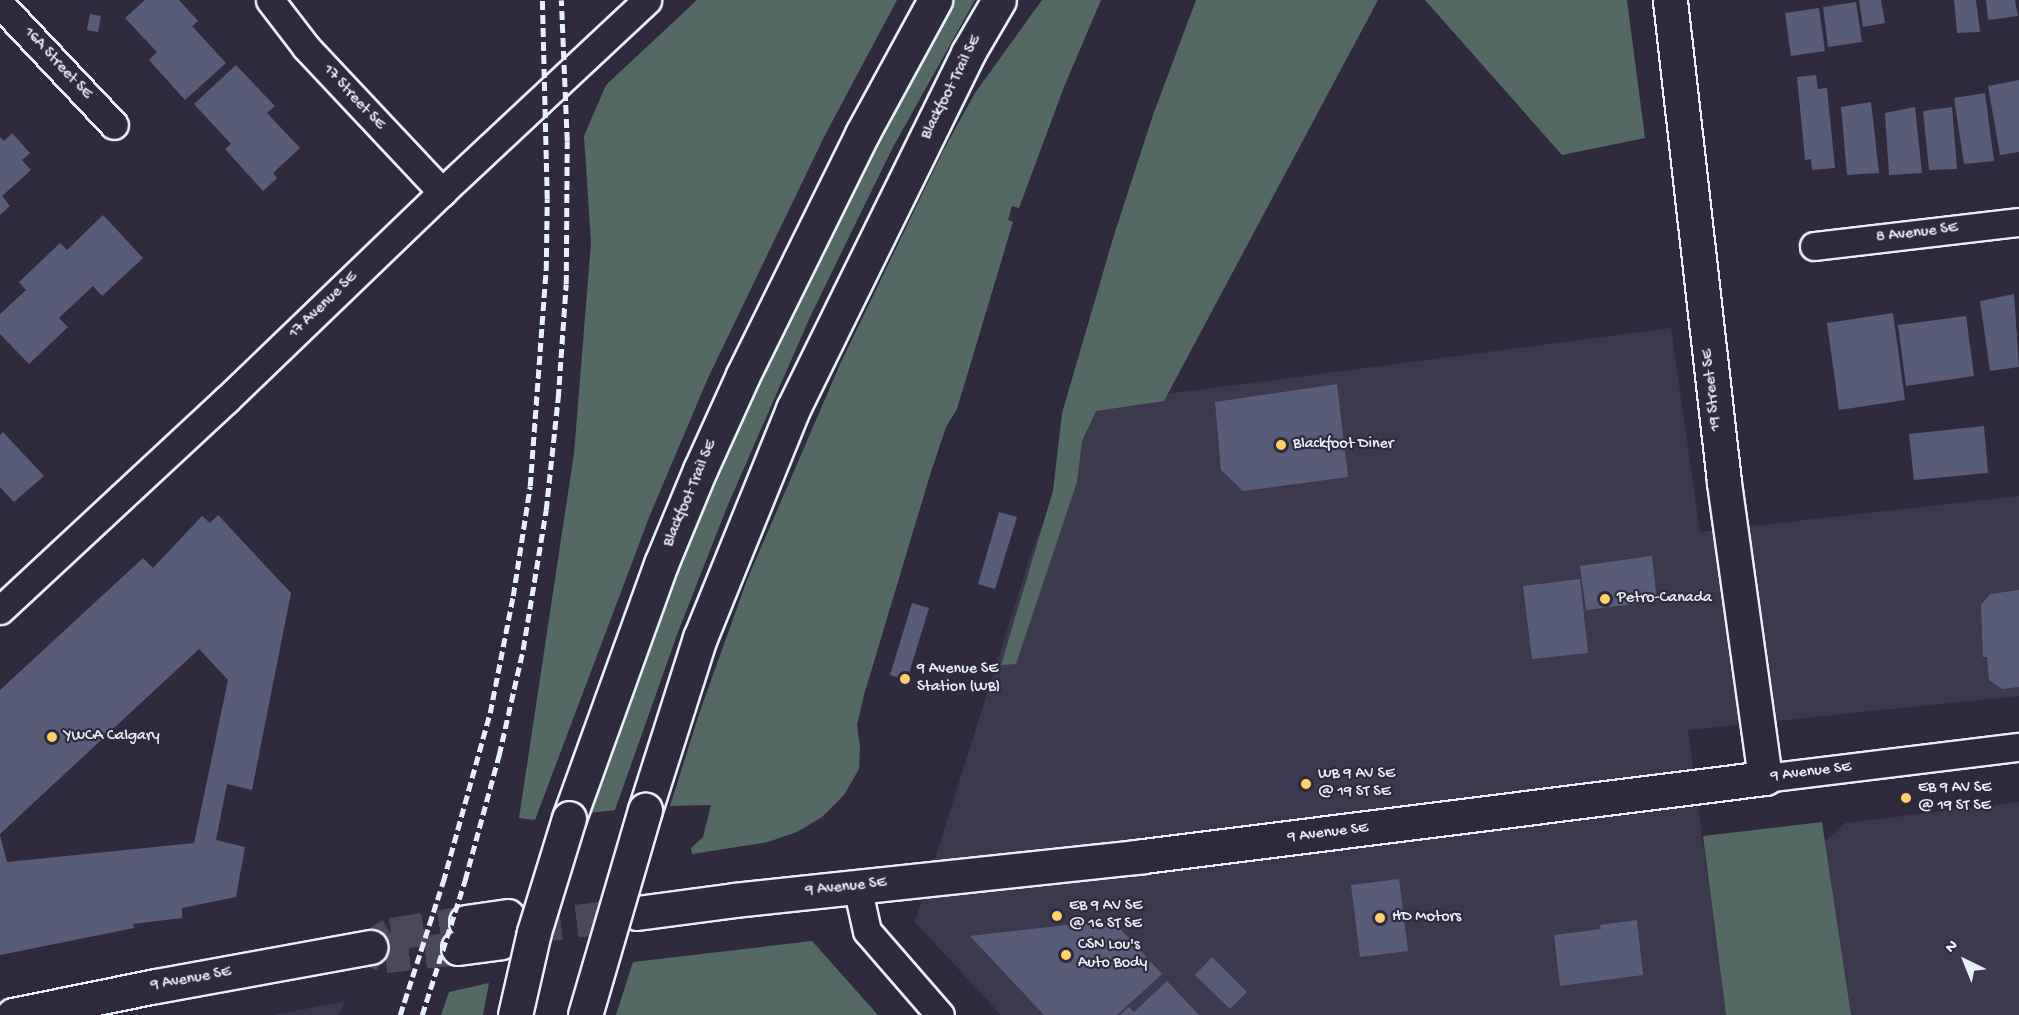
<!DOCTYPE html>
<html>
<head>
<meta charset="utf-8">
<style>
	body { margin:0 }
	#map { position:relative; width:2019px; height:1015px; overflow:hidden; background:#2f2a3d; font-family:"Gochi Hand",sans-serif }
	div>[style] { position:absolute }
	.built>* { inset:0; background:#3c394f }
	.green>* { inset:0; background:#546963 }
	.building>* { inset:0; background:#595c79 }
	.secondary-tunnel>* { height:33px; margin-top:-16.5px; transform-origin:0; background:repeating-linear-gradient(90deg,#4b4859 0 33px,transparent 0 49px) }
	.roads { filter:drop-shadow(2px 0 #e8f1f8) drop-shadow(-2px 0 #e8f1f8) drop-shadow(0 2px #e8f1f8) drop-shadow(0 -2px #e8f1f8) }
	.street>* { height:27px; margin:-13.5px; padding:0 13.5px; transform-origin:13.5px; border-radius:13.5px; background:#2f2a3d }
	.secondary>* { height:33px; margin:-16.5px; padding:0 16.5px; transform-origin:16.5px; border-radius:16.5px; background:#2f2a3d }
	.rail>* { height:4.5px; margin-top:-2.25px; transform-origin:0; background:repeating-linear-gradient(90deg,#e8f1f8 0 9px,transparent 0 13.5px) }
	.bridges { filter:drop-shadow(2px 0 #e8f1f8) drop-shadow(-2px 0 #e8f1f8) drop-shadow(0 2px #e8f1f8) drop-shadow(0 -2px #e8f1f8) }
	.secondary-bridge>* { height:33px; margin:-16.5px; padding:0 16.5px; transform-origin:16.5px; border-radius:16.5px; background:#2f2a3d }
	.dots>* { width:16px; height:16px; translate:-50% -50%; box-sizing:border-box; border:3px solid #2f2a3d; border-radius:50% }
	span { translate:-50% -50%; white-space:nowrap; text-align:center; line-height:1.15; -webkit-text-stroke:4.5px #2f2a3d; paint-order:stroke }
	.street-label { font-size:16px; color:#e8f1f8 }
	.poi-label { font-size:16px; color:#e8f1f8 }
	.left { translate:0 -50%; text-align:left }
	.north { position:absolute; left:1935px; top:931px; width:60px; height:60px; -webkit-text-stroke:4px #2f2a3d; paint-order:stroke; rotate:317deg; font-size:16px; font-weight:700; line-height:24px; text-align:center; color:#e8f1f8 }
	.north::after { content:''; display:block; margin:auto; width:21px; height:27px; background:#e8f1f8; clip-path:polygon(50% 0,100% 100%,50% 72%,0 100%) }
</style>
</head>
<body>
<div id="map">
	<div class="built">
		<div style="clip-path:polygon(1671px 328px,1700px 532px,2019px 496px,2019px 696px,1688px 730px,1726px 1015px,1001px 1015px,915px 922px,1031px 554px,1081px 426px,1098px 403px)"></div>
		<div style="clip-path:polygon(2019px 802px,2019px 1015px,1851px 1015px,1825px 841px,1845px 823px)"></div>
		<div style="clip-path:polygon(345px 1001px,339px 1015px,274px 1015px)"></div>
	</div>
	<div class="green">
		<div style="clip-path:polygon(697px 0,897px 0,825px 135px,708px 378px,650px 515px,535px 820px,519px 818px,574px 453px,591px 243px,584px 136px,606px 85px)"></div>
		<div style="clip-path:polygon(948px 0,975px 0,892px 149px,810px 317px,727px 507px,678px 632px,615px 810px,590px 813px,670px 588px,716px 471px,771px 349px)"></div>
		<div style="clip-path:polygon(1042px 0,1101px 0,1064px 87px,1019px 208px,1012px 206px,1008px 220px,1013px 222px,957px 409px,946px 427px,930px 475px,864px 695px,857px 725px,860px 747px,859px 769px,844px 795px,822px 817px,797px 832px,768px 842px,692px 854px,691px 848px,703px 837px,711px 805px,670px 806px,700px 711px,747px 580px,841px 362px,944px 149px,975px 93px)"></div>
		<div style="clip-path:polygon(1196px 0,1378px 0,1164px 401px,1096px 411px,1082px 441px,1077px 482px,1016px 664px,1001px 665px,1053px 491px,1062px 413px,1114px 235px,1153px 115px)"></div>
		<div style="clip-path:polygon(1425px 0,1627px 0,1645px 138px,1562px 155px)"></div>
		<div style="clip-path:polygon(1822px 822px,1851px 1015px,1726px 1015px,1703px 836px)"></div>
		<div style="clip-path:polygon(812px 941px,878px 1015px,616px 1015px,633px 962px)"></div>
		<div style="clip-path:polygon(489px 983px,483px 1015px,441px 1015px,449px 992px)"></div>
	</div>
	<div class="building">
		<div style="clip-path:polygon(145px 0,179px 0,198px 21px,192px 26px,226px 63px,185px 100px,149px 60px,157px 52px,125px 18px)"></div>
		<div style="clip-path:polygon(1859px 0,1881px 0,1885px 23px,1863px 27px)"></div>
		<div style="clip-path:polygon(1954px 0,1976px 0,1980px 32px,1957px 33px)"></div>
		<div style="clip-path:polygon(1986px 0,2015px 0,2018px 16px,1988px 20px)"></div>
		<div style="clip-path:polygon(1856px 2px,1862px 42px,1828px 47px,1823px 7px)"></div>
		<div style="clip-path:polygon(1819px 8px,1825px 51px,1791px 56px,1785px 13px)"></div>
		<div style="clip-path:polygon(90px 14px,101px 16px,98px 32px,87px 30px)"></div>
		<div style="clip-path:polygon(236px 65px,275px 106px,267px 113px,300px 148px,273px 173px,277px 178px,263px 191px,225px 149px,231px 144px,194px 104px)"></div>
		<div style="clip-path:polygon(1816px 75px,1818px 89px,1827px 88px,1835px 168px,1812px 170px,1811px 159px,1805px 160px,1797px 77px)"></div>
		<div style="clip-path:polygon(2019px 80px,2019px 152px,2000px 155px,1988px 86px)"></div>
		<div style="clip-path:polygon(1985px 93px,1994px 161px,1964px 164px,1954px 98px)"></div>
		<div style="clip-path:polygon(1871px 102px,1879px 173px,1847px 175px,1841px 107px)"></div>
		<div style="clip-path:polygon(1915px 107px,1922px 173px,1889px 175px,1885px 113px)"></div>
		<div style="clip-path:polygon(1952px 107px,1957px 169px,1929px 170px,1923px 111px)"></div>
		<div style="clip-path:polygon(12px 133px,30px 153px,22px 160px,31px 170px,2px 196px,10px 206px,0 215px,0 137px,4px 141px)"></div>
		<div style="clip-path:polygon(103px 215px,143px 258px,102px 296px,93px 286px,59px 318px,68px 327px,29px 364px,0 334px,0 314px,26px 290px,19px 282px,60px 243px,67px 250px)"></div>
		<div style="clip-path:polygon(2014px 294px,2019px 367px,1990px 371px,1980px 301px)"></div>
		<div style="clip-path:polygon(1893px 313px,1905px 400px,1839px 410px,1827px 323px)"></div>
		<div style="clip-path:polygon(1966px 316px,1974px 376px,1906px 386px,1898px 325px)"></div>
		<div style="clip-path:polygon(1337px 384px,1348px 477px,1243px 491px,1221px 470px,1215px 402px)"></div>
		<div style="clip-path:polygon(1984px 426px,1988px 473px,1914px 480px,1909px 434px)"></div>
		<div style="clip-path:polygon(3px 432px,44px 476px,14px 502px,0 487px,0 435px)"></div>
		<div style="clip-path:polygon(999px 512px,1017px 517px,995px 589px,978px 584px)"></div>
		<div style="clip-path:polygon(218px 515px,291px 593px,252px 790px,227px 784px,216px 840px,245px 847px,236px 897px,182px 908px,182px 918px,133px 924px,134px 928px,0 955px,0 835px,7px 862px,194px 843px,228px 680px,199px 649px,0 834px,0 690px,143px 558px,153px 568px,202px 516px,210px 523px)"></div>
		<div style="clip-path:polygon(1652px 556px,1657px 601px,1586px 610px,1580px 566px)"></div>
		<div style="clip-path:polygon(1580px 579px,1588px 653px,1532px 659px,1523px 586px)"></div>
		<div style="clip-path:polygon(2019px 590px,2019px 687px,2002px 689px,1989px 680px,1987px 657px,1983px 657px,1981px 605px,1990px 594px)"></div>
		<div style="clip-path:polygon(912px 603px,929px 608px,907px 680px,890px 675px)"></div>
		<div style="clip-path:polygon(1399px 879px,1408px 951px,1360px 957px,1351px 885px)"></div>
		<div style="clip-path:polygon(1112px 920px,1162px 974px,1117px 1015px,1044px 1015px,970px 936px)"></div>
		<div style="clip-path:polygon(1637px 920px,1643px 975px,1560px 986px,1554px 935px,1601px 929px,1600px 925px)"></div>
		<div style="clip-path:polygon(1212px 957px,1247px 992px,1230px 1009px,1195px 975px)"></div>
		<div style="clip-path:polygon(1167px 981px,1199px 1015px,1120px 1015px,1129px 1007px,1134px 1012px)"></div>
	</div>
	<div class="secondary-tunnel">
		<div style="left:511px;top:937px;width:20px;rotate:-30deg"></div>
		<div style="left:528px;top:927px;width:110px;rotate:-7.3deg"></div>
		<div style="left:458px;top:948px;width:73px;rotate:173.7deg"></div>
		<div style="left:385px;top:956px;width:17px;rotate:-149deg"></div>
		<div style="left:370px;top:947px;width:25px;rotate:-32deg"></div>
		<div style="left:391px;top:934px;width:76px;rotate:-9.1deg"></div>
	</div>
	<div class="roads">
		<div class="street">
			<div style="left:270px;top:0;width:59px;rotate:52.5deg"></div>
			<div style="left:306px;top:47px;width:199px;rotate:46.8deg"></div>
			<div style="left:0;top:4px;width:166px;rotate:46.7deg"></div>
			<div style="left:1814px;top:246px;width:206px;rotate:-6.7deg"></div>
			<div style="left:0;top:610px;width:309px;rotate:-42.9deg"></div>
			<div style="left:226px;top:400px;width:300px;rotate:-43.9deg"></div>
			<div style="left:442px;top:192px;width:281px;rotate:-43.1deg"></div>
			<div style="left:1765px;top:778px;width:256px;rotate:-7deg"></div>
			<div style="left:857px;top:886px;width:46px;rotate:77.5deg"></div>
			<div style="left:867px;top:931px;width:111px;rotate:49deg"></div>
		</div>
		<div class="secondary">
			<div style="left:645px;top:810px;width:181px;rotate:-72.3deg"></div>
			<div style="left:700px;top:638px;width:247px;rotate:-67.9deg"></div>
			<div style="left:793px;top:409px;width:397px;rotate:-63.8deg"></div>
			<div style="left:968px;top:53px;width:61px;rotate:-59.7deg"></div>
			<div style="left:569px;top:818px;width:270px;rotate:-70.1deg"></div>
			<div style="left:661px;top:564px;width:102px;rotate:-67.5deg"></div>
			<div style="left:700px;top:470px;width:104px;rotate:-65.6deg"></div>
			<div style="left:743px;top:375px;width:269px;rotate:-63.7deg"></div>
			<div style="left:862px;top:134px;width:153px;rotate:-61.4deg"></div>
			<div style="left:637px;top:913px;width:98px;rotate:-7.6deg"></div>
			<div style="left:734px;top:900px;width:412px;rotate:-6.1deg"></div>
			<div style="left:1144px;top:856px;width:626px;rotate:-7.16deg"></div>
			<div style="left:1765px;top:778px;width:299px;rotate:-97.9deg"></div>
			<div style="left:1724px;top:482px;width:485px;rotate:-96.4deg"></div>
			<div style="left:466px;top:922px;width:42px;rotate:-8.1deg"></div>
			<div style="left:458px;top:948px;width:44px;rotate:-7.8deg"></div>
			<div style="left:13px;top:1015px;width:146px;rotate:-11.5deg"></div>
			<div style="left:156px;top:986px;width:218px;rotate:-10.3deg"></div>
		</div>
	</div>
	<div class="rail">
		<div style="left:400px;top:1015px;width:140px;rotate:-72.1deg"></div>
		<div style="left:443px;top:882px;width:175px;rotate:-74.5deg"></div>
		<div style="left:490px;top:713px;width:119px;rotate:-78.9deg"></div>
		<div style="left:513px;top:596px;width:111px;rotate:-81.2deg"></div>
		<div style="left:530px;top:486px;width:217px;rotate:-85.8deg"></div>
		<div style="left:546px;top:270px;width:71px;rotate:-89.2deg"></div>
		<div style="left:547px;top:199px;width:199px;rotate:-91.4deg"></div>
		<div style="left:422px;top:1015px;width:142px;rotate:-72.3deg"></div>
		<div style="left:465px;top:880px;width:130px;rotate:-74.8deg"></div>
		<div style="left:499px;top:755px;width:109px;rotate:-77.2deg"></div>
		<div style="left:523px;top:649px;width:141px;rotate:-80.6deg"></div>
		<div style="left:546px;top:510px;width:113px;rotate:-83.9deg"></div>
		<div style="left:558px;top:398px;width:114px;rotate:-86deg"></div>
		<div style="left:566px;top:284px;width:143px;rotate:-89.6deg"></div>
		<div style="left:567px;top:141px;width:141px;rotate:-92.4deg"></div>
	</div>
	<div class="bridges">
		<div class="secondary-bridge">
			<div style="left:515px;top:1015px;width:85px;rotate:-77.1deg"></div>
			<div style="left:534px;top:932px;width:119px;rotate:-72.9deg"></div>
			<div style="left:585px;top:1015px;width:214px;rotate:-73.7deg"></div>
		</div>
	</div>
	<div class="dots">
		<div style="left:1281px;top:445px;background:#ffd166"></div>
		<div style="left:1605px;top:599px;background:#ffd166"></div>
		<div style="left:905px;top:679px;background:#ffd166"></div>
		<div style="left:52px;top:737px;background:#ffd166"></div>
		<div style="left:1306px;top:784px;background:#ffd166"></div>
		<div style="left:1906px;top:798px;background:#ffd166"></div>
		<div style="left:1057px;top:916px;background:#ffd166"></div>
		<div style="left:1380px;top:918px;background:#ffd166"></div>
		<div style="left:1066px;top:955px;background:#ffd166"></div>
	</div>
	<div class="street-label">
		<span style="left:57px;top:64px;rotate:47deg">16A Street SE</span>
		<span style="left:952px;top:88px;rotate:-63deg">Blackfoot Trail SE</span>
		<span style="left:353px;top:98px;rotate:47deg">17 Street SE</span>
		<span style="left:1917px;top:234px;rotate:-7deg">8 Avenue SE</span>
		<span style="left:324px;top:306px;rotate:-44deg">17 Avenue SE</span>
		<span style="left:1713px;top:390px;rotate:-96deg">19 Street SE</span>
		<span style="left:691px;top:494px;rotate:-67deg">Blackfoot Trail SE</span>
		<span style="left:1811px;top:773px;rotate:-7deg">9 Avenue SE</span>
		<span style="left:1328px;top:834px;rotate:-7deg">9 Avenue SE</span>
		<span style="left:846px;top:888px;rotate:-6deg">9 Avenue SE</span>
		<span style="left:191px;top:980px;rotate:-10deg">9 Avenue SE</span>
	</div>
	<div class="poi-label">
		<span class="left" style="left:1293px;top:445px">Blackfoot Diner</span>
		<span class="left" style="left:1617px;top:599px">Petro-Canada</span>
		<span class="left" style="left:917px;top:679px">9 Avenue SE<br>Station (WB)</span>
		<span class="left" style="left:64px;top:737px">YWCA Calgary</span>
		<span class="left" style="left:1318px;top:784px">WB 9 AV SE<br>@ 19 ST SE</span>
		<span class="left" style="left:1918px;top:798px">EB 9 AV SE<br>@ 19 ST SE</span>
		<span class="left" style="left:1069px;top:916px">EB 9 AV SE<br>@ 16 ST SE</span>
		<span class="left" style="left:1392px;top:918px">HD Motors</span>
		<span class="left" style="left:1078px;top:955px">CSN Lou's<br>Auto Body</span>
	</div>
	<div class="north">N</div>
</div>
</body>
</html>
